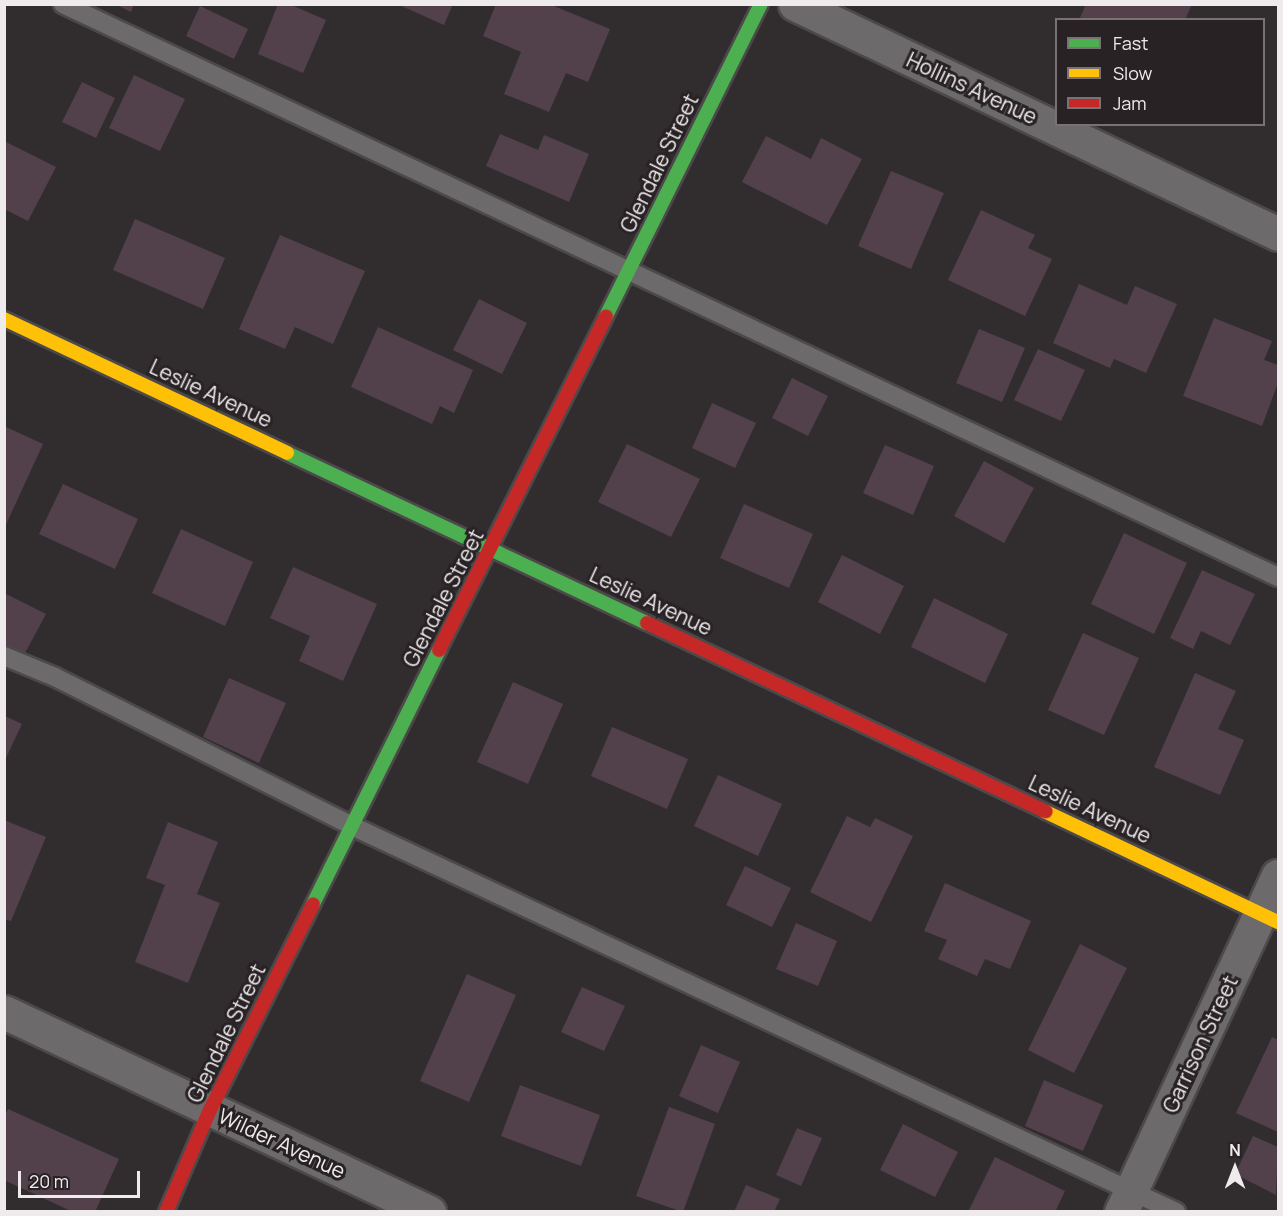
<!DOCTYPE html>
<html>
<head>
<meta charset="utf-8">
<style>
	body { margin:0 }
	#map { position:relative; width:1283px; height:1216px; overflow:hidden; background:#312d2f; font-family:Manrope,sans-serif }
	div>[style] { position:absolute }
	.building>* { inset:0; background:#52404b }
	.roads { filter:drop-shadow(2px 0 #4c494b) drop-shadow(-2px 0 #4c494b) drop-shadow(0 2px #4c494b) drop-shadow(0 -2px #4c494b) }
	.lane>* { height:18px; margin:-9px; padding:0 9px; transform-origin:9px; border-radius:9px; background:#6d6a6b }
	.street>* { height:33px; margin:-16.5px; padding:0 16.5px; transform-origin:16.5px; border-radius:16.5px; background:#6d6a6b }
	.fast>* { height:14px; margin:-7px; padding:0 7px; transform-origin:7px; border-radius:7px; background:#4caf50 }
	.slow>* { height:14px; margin:-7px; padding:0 7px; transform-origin:7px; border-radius:7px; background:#ffc107 }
	.jam>* { height:14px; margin:-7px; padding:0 7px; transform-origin:7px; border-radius:7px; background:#c62828 }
	span { translate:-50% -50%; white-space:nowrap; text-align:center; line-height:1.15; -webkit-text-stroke:6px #282225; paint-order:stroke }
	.street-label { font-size:21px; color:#efebed }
	.frame { position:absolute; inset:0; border:6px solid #efebed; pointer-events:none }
	.legend { position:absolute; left:1055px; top:18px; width:210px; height:108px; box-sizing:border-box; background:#282225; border:2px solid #787275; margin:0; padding:8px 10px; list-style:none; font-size:18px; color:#efebed }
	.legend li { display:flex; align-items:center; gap:12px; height:30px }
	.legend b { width:30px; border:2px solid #787275 }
	.north { position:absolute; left:1205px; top:1138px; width:60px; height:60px; -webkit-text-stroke:4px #282225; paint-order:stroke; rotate:0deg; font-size:16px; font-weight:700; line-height:24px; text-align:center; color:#efebed }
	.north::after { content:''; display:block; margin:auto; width:21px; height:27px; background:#efebed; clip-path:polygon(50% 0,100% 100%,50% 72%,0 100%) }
	.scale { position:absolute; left:18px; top:1171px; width:122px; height:27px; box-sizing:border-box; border:3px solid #efebed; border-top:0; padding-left:8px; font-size:18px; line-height:21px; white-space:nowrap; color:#efebed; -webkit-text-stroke:4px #282225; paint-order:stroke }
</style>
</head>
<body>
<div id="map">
	<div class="building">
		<div style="clip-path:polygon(115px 4px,134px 4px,131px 12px)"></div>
		<div style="clip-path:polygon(278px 4px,289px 4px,326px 20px,303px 73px,258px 54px)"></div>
		<div style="clip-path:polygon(397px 4px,453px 4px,444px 25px)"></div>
		<div style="clip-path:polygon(496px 4px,549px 4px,610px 29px,588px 82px,566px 73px,549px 112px,504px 94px,521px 52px,483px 36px)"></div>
		<div style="clip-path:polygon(1086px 4px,1192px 4px,1185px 20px,1079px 20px)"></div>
		<div style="clip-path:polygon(200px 6px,248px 29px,234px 59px,186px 36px)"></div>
		<div style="clip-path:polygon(134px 75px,185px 99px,160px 151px,109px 128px)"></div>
		<div style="clip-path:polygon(82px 82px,115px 98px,96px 138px,62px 122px)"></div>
		<div style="clip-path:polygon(500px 134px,538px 150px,544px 135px,589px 154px,569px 202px,486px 166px)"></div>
		<div style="clip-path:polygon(766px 136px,811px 159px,821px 138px,862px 159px,827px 225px,742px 182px)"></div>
		<div style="clip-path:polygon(4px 141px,56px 167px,28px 221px,4px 209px)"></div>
		<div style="clip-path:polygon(891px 171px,944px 193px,911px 269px,858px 246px)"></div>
		<div style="clip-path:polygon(981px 210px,1035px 235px,1028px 248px,1052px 259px,1025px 316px,948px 280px)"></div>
		<div style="clip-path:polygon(135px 219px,225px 258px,203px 309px,113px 270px)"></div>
		<div style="clip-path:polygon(280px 235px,365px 271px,333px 344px,295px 327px,285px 349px,239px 329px)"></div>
		<div style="clip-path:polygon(1079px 284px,1127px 305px,1135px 286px,1177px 304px,1146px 373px,1114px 359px,1110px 368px,1053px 343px)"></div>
		<div style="clip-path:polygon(479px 299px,527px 323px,502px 374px,453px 350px)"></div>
		<div style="clip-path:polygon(1214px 318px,1272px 341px,1264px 360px,1278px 365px,1278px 383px,1262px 426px,1183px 396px)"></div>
		<div style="clip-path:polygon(378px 327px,473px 370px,454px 413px,440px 406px,432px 424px,351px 387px)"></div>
		<div style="clip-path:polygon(979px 329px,1025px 348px,1002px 402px,956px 383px)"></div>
		<div style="clip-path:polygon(1038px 349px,1085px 370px,1061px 421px,1014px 400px)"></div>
		<div style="clip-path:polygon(792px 378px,828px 396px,808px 436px,772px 418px)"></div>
		<div style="clip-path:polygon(712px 403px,756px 423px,735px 468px,692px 448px)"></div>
		<div style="clip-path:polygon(4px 426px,43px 444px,4px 529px)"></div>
		<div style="clip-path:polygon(627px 444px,700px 479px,671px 537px,598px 502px)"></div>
		<div style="clip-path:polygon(885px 445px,934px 466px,913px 515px,863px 493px)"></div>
		<div style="clip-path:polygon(984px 461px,1034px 488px,1004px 543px,954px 516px)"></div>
		<div style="clip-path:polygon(63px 484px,138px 519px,115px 569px,39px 534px)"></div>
		<div style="clip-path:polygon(744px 504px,813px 534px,789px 588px,720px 558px)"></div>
		<div style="clip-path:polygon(181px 529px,253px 562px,225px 626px,152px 593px)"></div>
		<div style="clip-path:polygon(1124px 533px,1187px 563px,1154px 634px,1091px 604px)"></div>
		<div style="clip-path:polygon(842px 555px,904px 586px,880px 634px,818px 602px)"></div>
		<div style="clip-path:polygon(293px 567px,377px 604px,343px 681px,299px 661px,310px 636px,270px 618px)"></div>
		<div style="clip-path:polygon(1202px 570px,1255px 594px,1230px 645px,1201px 631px,1193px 649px,1170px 638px)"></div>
		<div style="clip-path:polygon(4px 593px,46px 614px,24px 655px,4px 645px)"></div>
		<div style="clip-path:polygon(934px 598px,1008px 634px,985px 683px,911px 647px)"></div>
		<div style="clip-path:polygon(1083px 633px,1139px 658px,1104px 735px,1048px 710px)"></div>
		<div style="clip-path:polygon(1195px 673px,1236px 691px,1218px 729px,1244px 740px,1220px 795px,1154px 767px)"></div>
		<div style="clip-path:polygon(229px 678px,286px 703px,259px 763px,203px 737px)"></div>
		<div style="clip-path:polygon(513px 682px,563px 704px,528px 784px,477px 762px)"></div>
		<div style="clip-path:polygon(5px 716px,22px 724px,5px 760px)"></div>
		<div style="clip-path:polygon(612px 727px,688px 759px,667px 809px,591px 776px)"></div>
		<div style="clip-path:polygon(718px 775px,782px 804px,758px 856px,694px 826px)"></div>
		<div style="clip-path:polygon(847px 816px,870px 827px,875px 818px,913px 836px,871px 922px,810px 892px)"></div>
		<div style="clip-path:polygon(4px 820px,46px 837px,11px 921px,4px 919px)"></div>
		<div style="clip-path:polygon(168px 822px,218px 842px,197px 894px,220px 903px,188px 983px,135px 962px,165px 885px,146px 878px)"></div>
		<div style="clip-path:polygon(745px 866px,791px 888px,772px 927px,726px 905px)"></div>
		<div style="clip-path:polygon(945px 883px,1031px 921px,1010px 969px,985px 959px,977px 976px,938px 959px,947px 940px,924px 931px)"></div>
		<div style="clip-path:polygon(796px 923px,837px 941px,818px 986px,776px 969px)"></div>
		<div style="clip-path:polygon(1080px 944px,1127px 968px,1074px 1073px,1028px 1050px)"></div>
		<div style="clip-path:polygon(467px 974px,516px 995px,469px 1102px,420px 1081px)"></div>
		<div style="clip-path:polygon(582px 987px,625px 1006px,604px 1051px,561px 1032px)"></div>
		<div style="clip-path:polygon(1272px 1037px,1278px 1040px,1278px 1132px,1236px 1113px)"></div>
		<div style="clip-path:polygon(701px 1045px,740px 1062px,718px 1113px,679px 1096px)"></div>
		<div style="clip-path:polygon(1044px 1080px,1103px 1105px,1083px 1151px,1025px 1126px)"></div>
		<div style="clip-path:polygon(520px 1085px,600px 1115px,581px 1166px,501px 1136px)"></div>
		<div style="clip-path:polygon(669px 1107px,715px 1124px,683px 1212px,636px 1196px)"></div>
		<div style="clip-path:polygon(8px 1109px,119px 1159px,95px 1212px,73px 1212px,4px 1180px,4px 1117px)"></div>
		<div style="clip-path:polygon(903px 1124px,958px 1152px,935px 1197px,880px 1170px)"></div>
		<div style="clip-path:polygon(797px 1128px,822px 1138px,801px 1186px,776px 1175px)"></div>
		<div style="clip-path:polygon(1253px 1136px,1278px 1147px,1276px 1195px,1235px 1174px)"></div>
		<div style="clip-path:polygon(995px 1157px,1065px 1191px,1055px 1212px,968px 1212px)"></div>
		<div style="clip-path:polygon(746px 1185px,780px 1199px,774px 1212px,734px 1212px)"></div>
	</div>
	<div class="roads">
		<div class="lane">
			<div style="left:63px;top:4px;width:1343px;rotate:25.25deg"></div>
			<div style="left:4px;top:656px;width:55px;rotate:22.4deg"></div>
			<div style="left:55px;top:677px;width:332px;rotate:26.6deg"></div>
			<div style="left:352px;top:826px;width:910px;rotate:25.1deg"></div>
		</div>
		<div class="street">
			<div style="left:795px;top:4px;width:535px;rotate:25.46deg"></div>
			<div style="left:4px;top:1012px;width:470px;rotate:25.2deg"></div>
			<div style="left:1121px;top:1212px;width:371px;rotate:-65deg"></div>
		</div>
		<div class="fast">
			<div style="left:606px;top:316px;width:348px;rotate:-63.6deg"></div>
			<div style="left:287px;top:453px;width:398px;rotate:25.3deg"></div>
			<div style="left:313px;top:904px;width:284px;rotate:-63.6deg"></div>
		</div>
		<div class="slow">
			<div style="left:4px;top:319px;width:313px;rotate:25.3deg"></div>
			<div style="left:1046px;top:812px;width:257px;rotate:25.4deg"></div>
		</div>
		<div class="jam">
			<div style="left:647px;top:623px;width:441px;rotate:25.3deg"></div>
			<div style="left:439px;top:650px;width:373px;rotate:-63.4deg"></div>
			<div style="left:166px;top:1212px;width:111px;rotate:-66.7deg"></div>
			<div style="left:210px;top:1110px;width:230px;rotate:-63.4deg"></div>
		</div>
	</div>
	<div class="street-label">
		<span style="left:972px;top:88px;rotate:25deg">Hollins Avenue</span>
		<span style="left:659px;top:163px;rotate:-64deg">Glendale Street</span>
		<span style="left:211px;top:393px;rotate:25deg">Leslie Avenue</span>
		<span style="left:443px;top:598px;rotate:-63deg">Glendale Street</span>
		<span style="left:651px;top:601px;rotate:25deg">Leslie Avenue</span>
		<span style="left:1090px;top:809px;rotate:25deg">Leslie Avenue</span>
		<span style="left:226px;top:1033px;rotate:-64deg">Glendale Street</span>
		<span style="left:1200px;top:1044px;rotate:-65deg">Garrison Street</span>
		<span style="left:282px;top:1143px;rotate:25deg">Wilder Avenue</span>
	</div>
	<div class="frame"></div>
	<ul class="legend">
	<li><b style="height:8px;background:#4caf50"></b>Fast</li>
	<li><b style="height:8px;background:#ffc107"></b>Slow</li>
	<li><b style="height:8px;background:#c62828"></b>Jam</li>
	</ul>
	<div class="north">N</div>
	<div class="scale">20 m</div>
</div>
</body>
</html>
